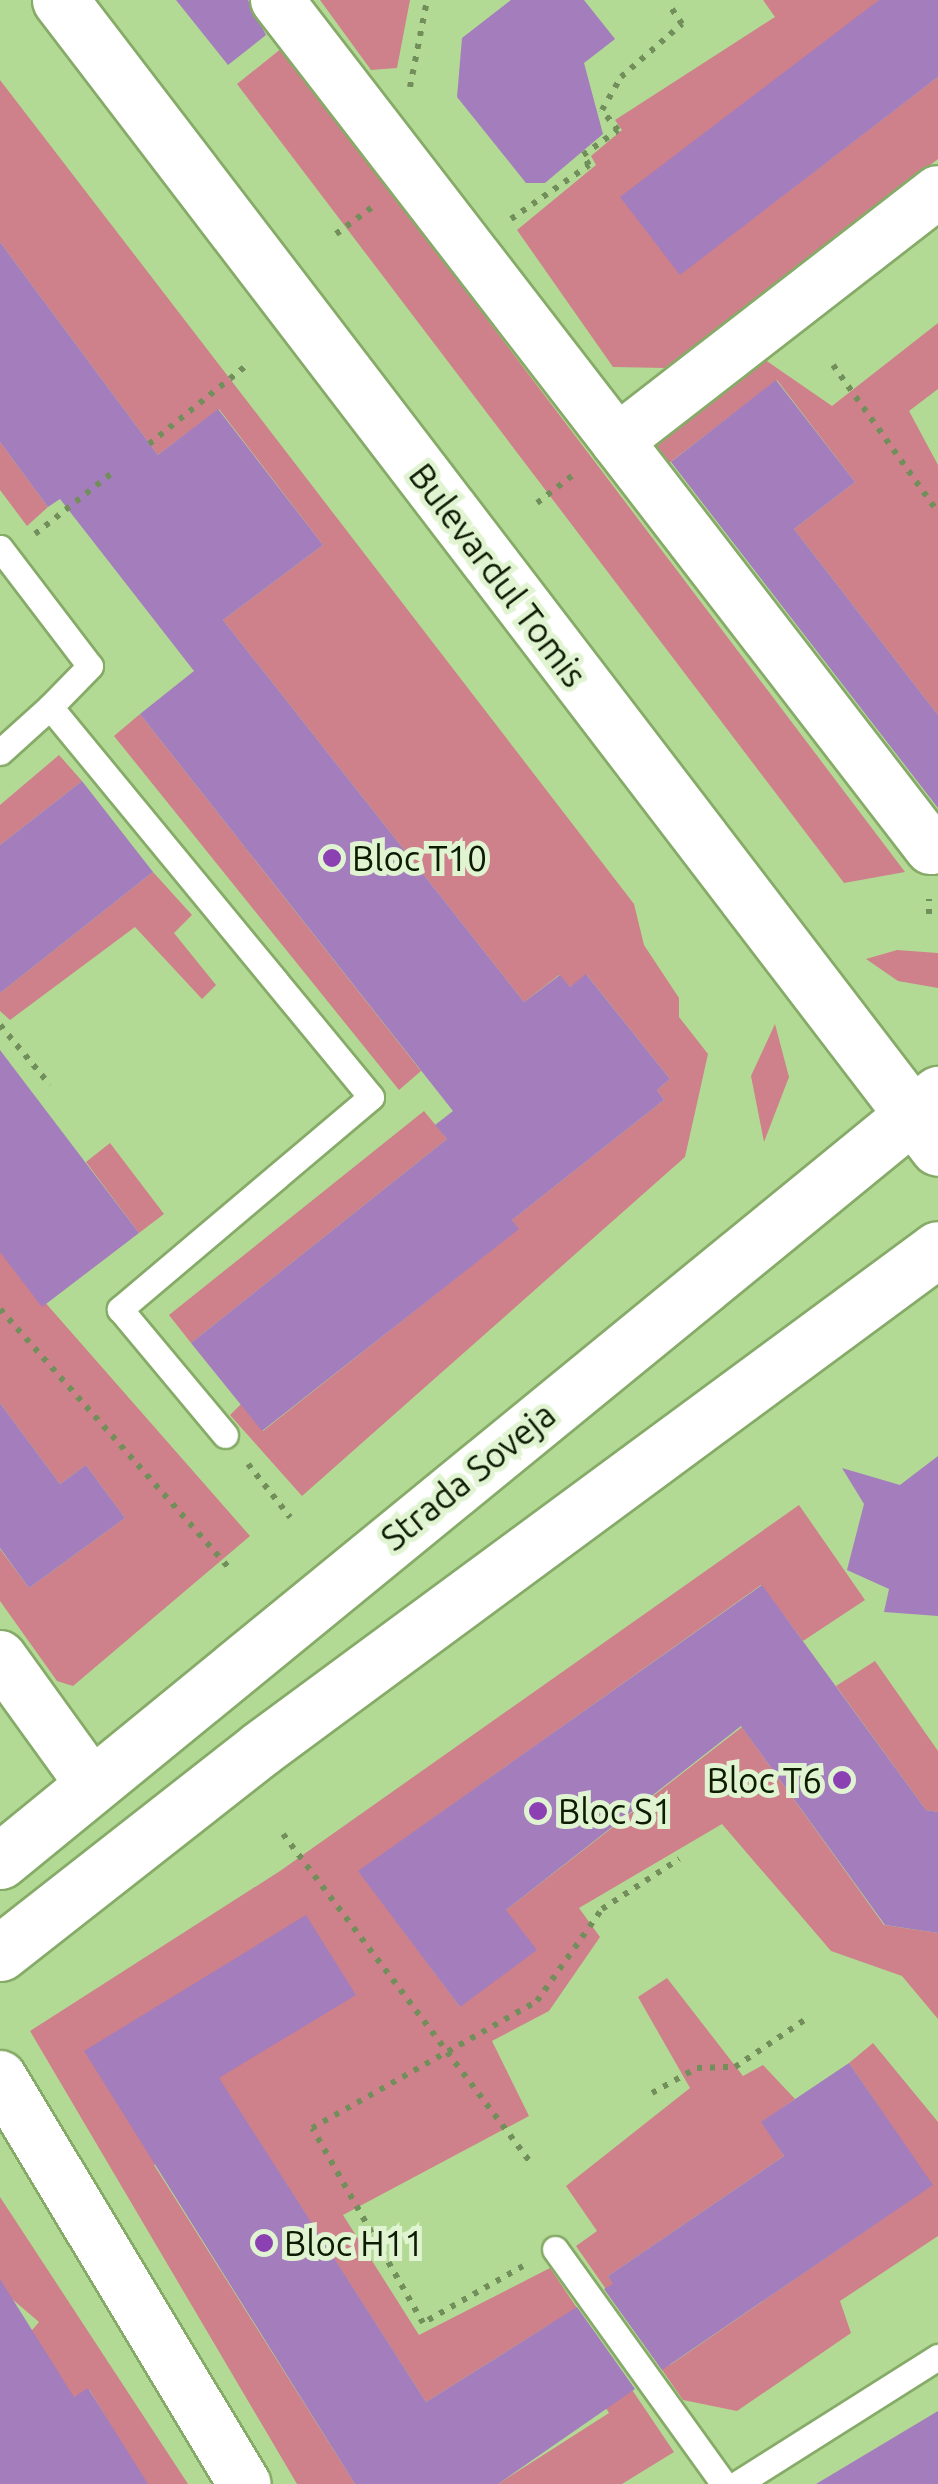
<!DOCTYPE html>
<html>
<head>
<meta charset="utf-8">
<style>
	body { margin:0 }
	#map { position:relative; width:938px; height:2484px; overflow:hidden; background:#b3da95; font-family:Ubuntu,sans-serif }
	div>[style] { position:absolute }
	.green>* { inset:0; background:#ce818a }
	.building>* { inset:0; background:#a47dbc }
	.path>* { height:6px; margin-top:-3px; transform-origin:0; background:repeating-linear-gradient(90deg,#728f5b 0 5px,transparent 0 13px) }
	.roads { filter:drop-shadow(2px 0 #86ab68) drop-shadow(-2px 0 #86ab68) drop-shadow(0 2px #86ab68) drop-shadow(0 -2px #86ab68) }
	.lane>* { height:25px; margin:-12.5px; padding:0 12.5px; transform-origin:12.5px; border-radius:12.5px; background:#fff }
	.street>* { height:52px; margin:-26px; padding:0 26px; transform-origin:26px; border-radius:26px; background:#fff }
	.secondary>* { height:55px; margin:-27.5px; padding:0 27.5px; transform-origin:27.5px; border-radius:27.5px; background:#fff }
	.primary>* { height:55px; margin:-27.5px; padding:0 27.5px; transform-origin:27.5px; border-radius:27.5px; background:#fff }
	.dots>* { width:28px; height:28px; translate:-50% -50%; box-sizing:border-box; border:5px solid #e0f4d2; border-radius:50% }
	span { translate:-50% -50%; white-space:nowrap; text-align:center; line-height:1.15; -webkit-text-stroke:10px #e0f4d2; paint-order:stroke }
	.street-label { font-size:35px; color:#0d1b02 }
	.poi-label { font-size:35px; color:#0d1b02 }
	.left { translate:0 -50%; text-align:left }
	.right { translate:-100% -50%; text-align:right }
</style>
</head>
<body>
<div id="map">
	<div class="green">
		<div style="clip-path:polygon(320px 0,410px 0,397px 68px,371px 70px)"></div>
		<div style="clip-path:polygon(763px 0,879px 0,680px 274px,938px 77px,938px 159px,665px 368px,613px 367px,517px 230px,596px 165px,591px 156px,622px 130px,615px 120px,775px 17px)"></div>
		<div style="clip-path:polygon(282px 48px,905px 872px,844px 883px,237px 84px)"></div>
		<div style="clip-path:polygon(0 80px,634px 904px,644px 945px,679px 998px,679px 1017px,708px 1054px,685px 1157px,302px 1496px,230px 1415px,241px 1404px,263px 1431px,518px 1229px,512px 1220px,664px 1100px,657px 1090px,670px 1079px,587px 975px,570px 987px,559px 975px,524px 1002px,223px 620px,323px 545px,219px 409px,158px 455px,0 242px)"></div>
		<div style="clip-path:polygon(938px 323px,938px 389px,909px 411px,938px 465px,938px 715px,794px 529px,855px 482px,777px 380px,668px 464px,655px 446px,761px 357px,832px 406px)"></div>
		<div style="clip-path:polygon(0 442px,48px 507px,27px 526px,0 490px)"></div>
		<div style="clip-path:polygon(140px 714px,421px 1071px,399px 1090px,114px 736px)"></div>
		<div style="clip-path:polygon(59px 755px,82px 781px,0 845px,0 805px)"></div>
		<div style="clip-path:polygon(153px 872px,192px 915px,174px 933px,216px 985px,202px 999px,135px 927px,10px 1020px,0 1011px,0 993px)"></div>
		<div style="clip-path:polygon(897px 950px,938px 953px,938px 988px,898px 981px,866px 959px)"></div>
		<div style="clip-path:polygon(775px 1024px,789px 1077px,764px 1142px,751px 1076px)"></div>
		<div style="clip-path:polygon(424px 1111px,447px 1139px,191px 1343px,169px 1315px)"></div>
		<div style="clip-path:polygon(110px 1143px,164px 1214px,139px 1233px,86px 1162px)"></div>
		<div style="clip-path:polygon(0 1251px,250px 1536px,73px 1686px,57px 1681px,0 1601px,0 1549px,29px 1588px,125px 1518px,86px 1465px,60px 1484px,0 1403px)"></div>
		<div style="clip-path:polygon(799px 1505px,865px 1600px,803px 1641px,761px 1585px,359px 1871px,460px 2007px,506px 1910px,742px 1727px,884px 1925px,938px 1933px,938px 2019px,902px 1976px,831px 1951px,722px 1824px,579px 1908px,600px 1937px,549px 2011px,492px 2041px,529px 2116px,343px 2215px,419px 2335px,550px 2268px,674px 2452px,622px 2484px,498px 2484px,609px 2413px,552px 2323px,426px 2402px,240px 2112px,154px 2165px,355px 2484px,297px 2484px,30px 2031px,280px 1871px)"></div>
		<div style="clip-path:polygon(875px 1661px,938px 1751px,938px 1812px,926px 1810px,836px 1686px)"></div>
		<div style="clip-path:polygon(667px 1978px,743px 2076px,763px 2065px,795px 2099px,762px 2122px,784px 2156px,608px 2276px,670px 2365px,932px 2185px,849px 2063px,873px 2043px,938px 2122px,938px 2236px,840px 2301px,851px 2333px,737px 2411px,683px 2400px,576px 2246px,597px 2231px,566px 2186px,690px 2088px,638px 1997px)"></div>
		<div style="clip-path:polygon(0 2197px,188px 2484px,146px 2484px,89px 2389px,74px 2397px,0 2368px,39px 2322px,12px 2299px,0 2303px)"></div>
	</div>
	<div class="building">
		<div style="clip-path:polygon(176px 0,248px 0,266px 35px,228px 65px)"></div>
		<div style="clip-path:polygon(511px 0,584px 0,615px 39px,584px 63px,603px 134px,545px 183px,526px 183px,457px 97px,462px 38px)"></div>
		<div style="clip-path:polygon(879px 0,938px 0,938px 77px,680px 275px,620px 197px)"></div>
		<div style="clip-path:polygon(0 242px,158px 455px,218px 409px,323px 545px,223px 620px,524px 1002px,560px 975px,570px 987px,586px 974px,670px 1079px,657px 1090px,664px 1100px,512px 1220px,519px 1229px,262px 1431px,191px 1343px,447px 1139px,435px 1125px,453px 1111px,140px 714px,194px 671px,60px 499px,48px 507px,0 442px)"></div>
		<div style="clip-path:polygon(776px 380px,855px 482px,794px 529px,938px 715px,938px 808px,671px 462px)"></div>
		<div style="clip-path:polygon(82px 781px,153px 872px,0 993px,0 845px)"></div>
		<div style="clip-path:polygon(0 1050px,139px 1233px,42px 1307px,0 1252px)"></div>
		<div style="clip-path:polygon(0 1403px,60px 1484px,86px 1465px,125px 1518px,29px 1588px,0 1548px)"></div>
		<div style="clip-path:polygon(938px 1456px,938px 1616px,884px 1612px,889px 1589px,847px 1570px,864px 1504px,842px 1468px,900px 1485px)"></div>
		<div style="clip-path:polygon(762px 1585px,926px 1810px,938px 1812px,938px 1933px,885px 1925px,741px 1726px,506px 1910px,537px 1950px,460px 2007px,358px 1871px)"></div>
		<div style="clip-path:polygon(306px 1915px,356px 1995px,219px 2078px,426px 2402px,577px 2307px,635px 2389px,498px 2484px,355px 2484px,84px 2051px)"></div>
		<div style="clip-path:polygon(849px 2063px,933px 2185px,662px 2370px,604px 2289px,613px 2284px,608px 2276px,784px 2156px,761px 2122px)"></div>
		<div style="clip-path:polygon(0 2279px,74px 2397px,88px 2388px,148px 2484px,0 2484px)"></div>
		<div style="clip-path:polygon(938px 2411px,938px 2484px,816px 2484px)"></div>
	</div>
	<div class="path">
		<div style="left:410px;top:87px;width:89px;rotate:-78.9deg"></div>
		<div style="left:511px;top:219px;width:95px;rotate:-34.7deg"></div>
		<div style="left:589px;top:165px;width:12px;rotate:-121deg"></div>
		<div style="left:583px;top:155px;width:43px;rotate:-35.5deg"></div>
		<div style="left:618px;top:130px;width:26px;rotate:-129deg"></div>
		<div style="left:602px;top:110px;width:38px;rotate:-60deg"></div>
		<div style="left:621px;top:77px;width:81px;rotate:-41deg"></div>
		<div style="left:682px;top:24px;width:25px;rotate:-124deg"></div>
		<div style="left:336px;top:234px;width:44px;rotate:-36.6deg"></div>
		<div style="left:833px;top:365px;width:181px;rotate:54.5deg"></div>
		<div style="left:149px;top:444px;width:126px;rotate:-38.9deg"></div>
		<div style="left:537px;top:503px;width:51px;rotate:-37.8deg"></div>
		<div style="left:35px;top:534px;width:98px;rotate:-38.4deg"></div>
		<div style="left:929px;top:914px;width:15px;rotate:-90deg"></div>
		<div style="left:0;top:1025px;width:78px;rotate:50.2deg"></div>
		<div style="left:0;top:1309px;width:346px;rotate:48.5deg"></div>
		<div style="left:248px;top:1464px;width:68px;rotate:51.6deg"></div>
		<div style="left:283px;top:1834px;width:414px;rotate:53deg"></div>
		<div style="left:652px;top:2093px;width:51px;rotate:-29.1deg"></div>
		<div style="left:697px;top:2068px;width:38px;rotate:-2deg"></div>
		<div style="left:735px;top:2067px;width:86px;rotate:-34.1deg"></div>
		<div style="left:523px;top:2266px;width:115px;rotate:150.3deg"></div>
		<div style="left:423px;top:2323px;width:224px;rotate:-119.6deg"></div>
		<div style="left:312px;top:2128px;width:258px;rotate:-29.4deg"></div>
		<div style="left:537px;top:2001px;width:113px;rotate:-54.8deg"></div>
		<div style="left:602px;top:1909px;width:92px;rotate:-33deg"></div>
	</div>
	<div class="roads">
		<div class="lane">
			<div style="left:0;top:548px;width:148px;rotate:52.7deg"></div>
			<div style="left:90px;top:666px;width:57px;rotate:134.3deg"></div>
			<div style="left:50px;top:707px;width:505px;rotate:50.54deg"></div>
			<div style="left:371px;top:1097px;width:329px;rotate:139.8deg"></div>
			<div style="left:120px;top:1309px;width:164px;rotate:50.2deg"></div>
			<div style="left:0;top:752px;width:67px;rotate:-42deg"></div>
			<div style="left:555px;top:2249px;width:289px;rotate:54.3deg"></div>
			<div style="left:737px;top:2484px;width:238px;rotate:-32.3deg"></div>
		</div>
		<div class="street">
			<div style="left:277px;top:0;width:1071px;rotate:52.36deg"></div>
			<div style="left:617px;top:441px;width:406px;rotate:-37.8deg"></div>
			<div style="left:0;top:1657px;width:154px;rotate:54.2deg"></div>
			<div style="left:0;top:2077px;width:475px;rotate:59deg"></div>
		</div>
		<div class="secondary">
			<div style="left:0;top:1861px;width:1212px;rotate:-39.27deg"></div>
			<div style="left:0;top:1953px;width:330px;rotate:-38.1deg"></div>
			<div style="left:260px;top:1749px;width:842px;rotate:-36.41deg"></div>
		</div>
		<div class="primary">
			<div style="left:60px;top:0;width:1445px;rotate:52.59deg"></div>
		</div>
	</div>
	<div class="dots">
		<div style="left:332px;top:858px;background:#8c41b3"></div>
		<div style="left:842px;top:1780px;background:#8c41b3"></div>
		<div style="left:538px;top:1811px;background:#8c41b3"></div>
		<div style="left:264px;top:2243px;background:#8c41b3"></div>
	</div>
	<div class="street-label">
		<span style="left:498px;top:575px;rotate:53deg">Bulevardul Tomis</span>
		<span style="left:468px;top:1476px;rotate:-39deg">Strada Soveja</span>
	</div>
	<div class="poi-label">
		<span class="left" style="left:352px;top:858px">Bloc T10</span>
		<span class="right" style="left:822px;top:1780px">Bloc T6</span>
		<span class="left" style="left:558px;top:1811px">Bloc S1</span>
		<span class="left" style="left:284px;top:2243px">Bloc H11</span>
	</div>
</div>
</body>
</html>
